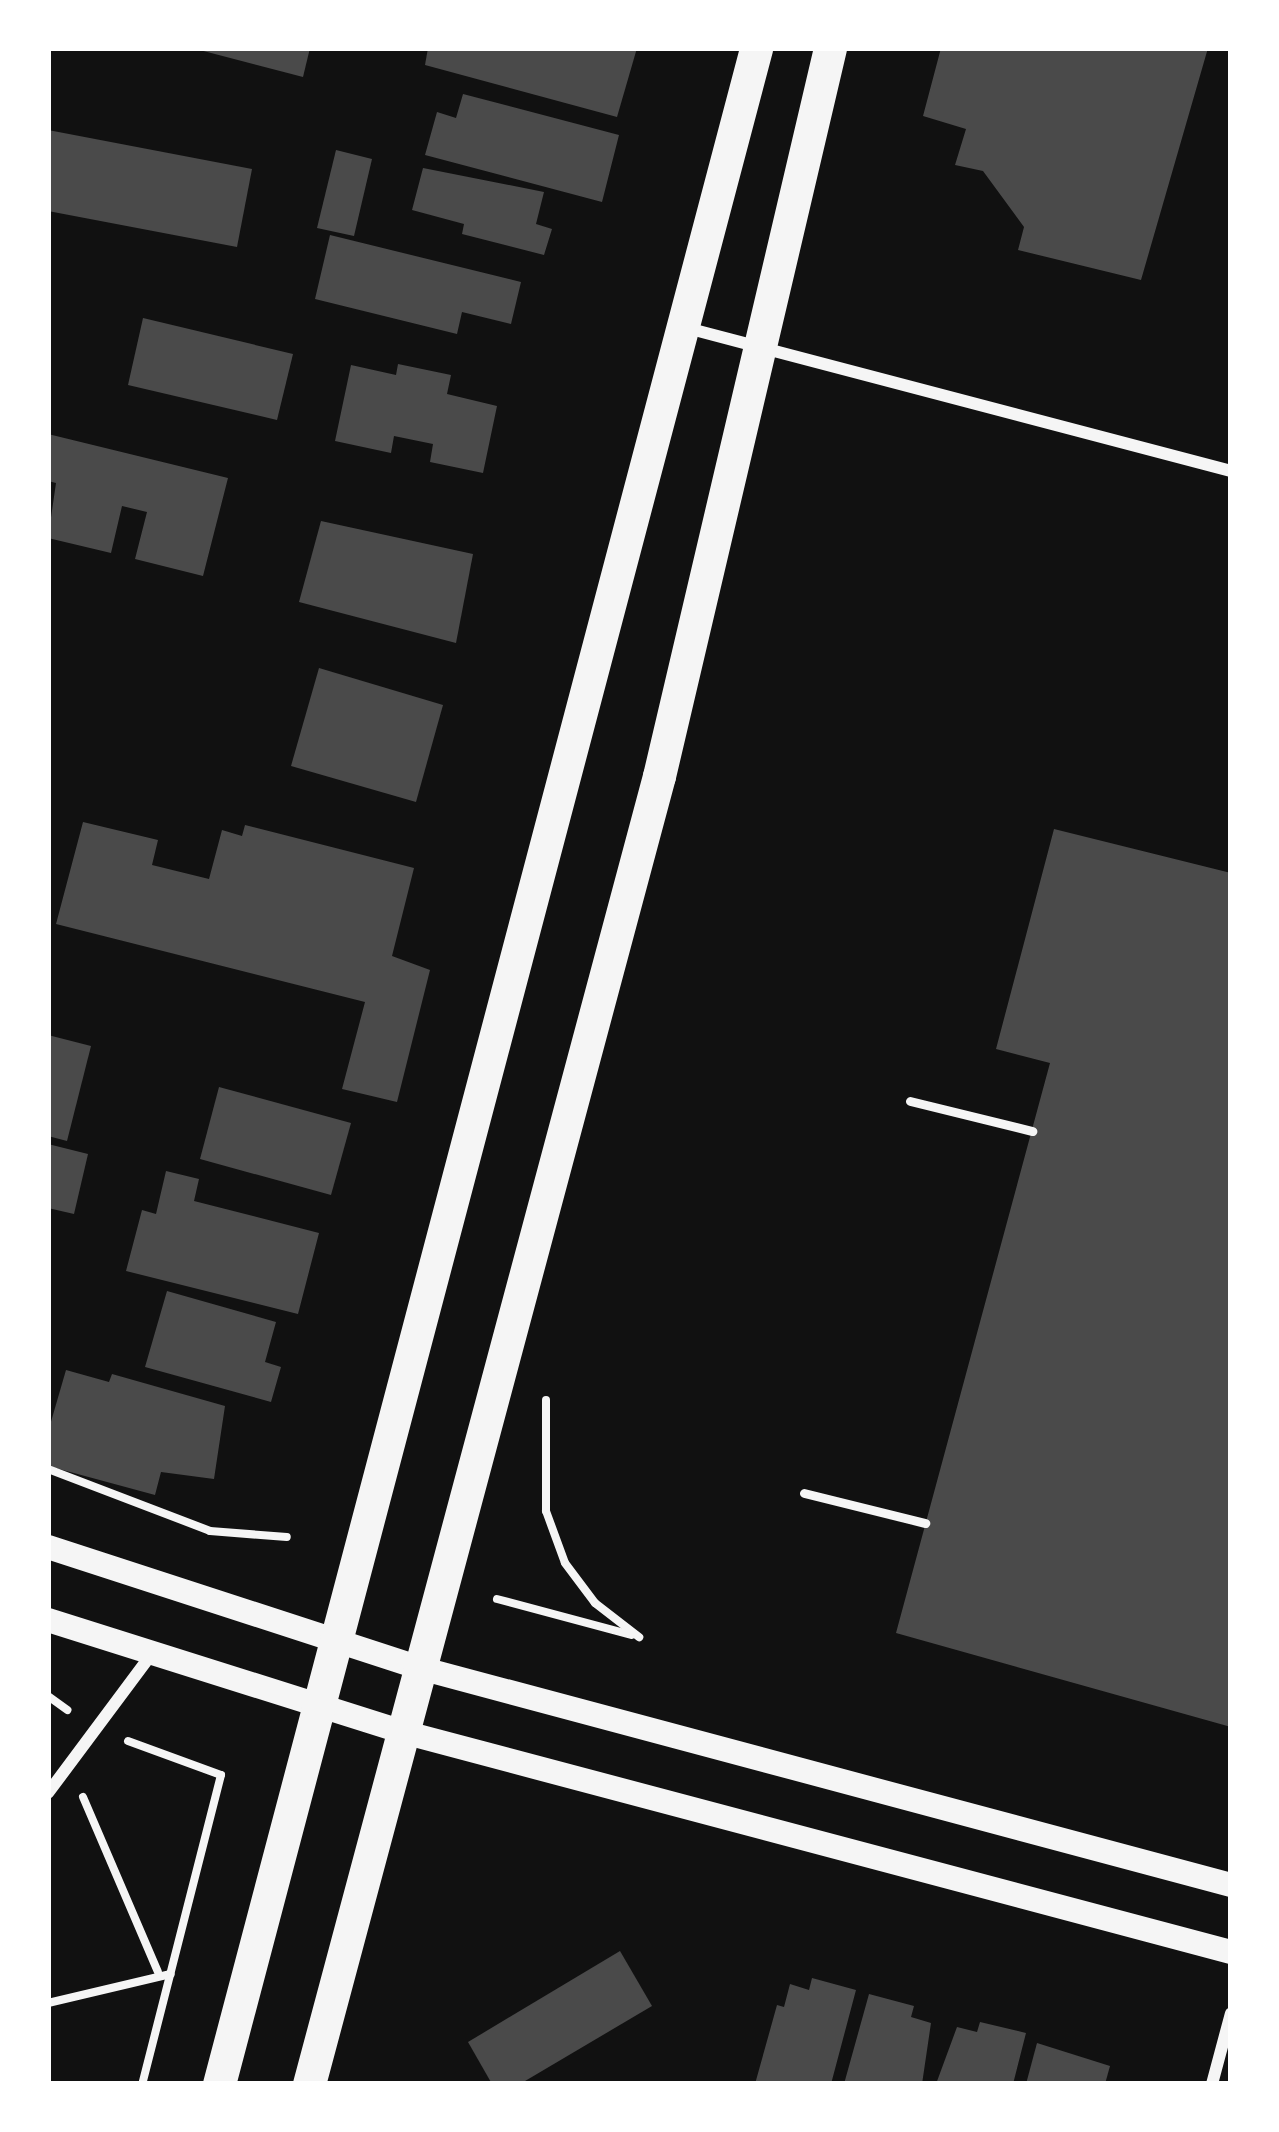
<!DOCTYPE html>
<html>
<head>
<meta charset="utf-8">
<style>
	body { margin:0 }
	#map { position:relative; width:1279px; height:2132px; overflow:hidden; background:#111; font-family:"Work Sans",sans-serif }
	div>[style] { position:absolute }
	.building>* { inset:0; background:#4a4a4a }
	.path>* { height:8px; margin:-4px; padding:0 4px; transform-origin:4px; border-radius:4px; background:#f5f5f5 }
	.service>* { height:9px; margin:-4.5px; padding:0 4.5px; transform-origin:4.5px; border-radius:4.5px; background:#f5f5f5 }
	.minor>* { height:12px; margin:-6px; padding:0 6px; transform-origin:6px; border-radius:6px; background:#f5f5f5 }
	.secondary>* { height:24px; margin:-12px; padding:0 12px; transform-origin:12px; border-radius:12px; background:#f5f5f5 }
	.trunk>* { height:33px; margin:-16.5px; padding:0 16.5px; transform-origin:16.5px; border-radius:16.5px; background:#f5f5f5 }
	span { translate:-50% -50%; white-space:nowrap; text-align:center; line-height:1.15; -webkit-text-stroke:10px #fff; paint-order:stroke }
	.frame { position:absolute; inset:0; border:51px solid #fff; pointer-events:none }
</style>
</head>
<body>
<div id="map">
	<div class="building">
		<div style="clip-path:polygon(192px 48px,310px 48px,303px 77px)"></div>
		<div style="clip-path:polygon(428px 48px,637px 48px,617px 117px,425px 65px)"></div>
		<div style="clip-path:polygon(941px 48px,1208px 48px,1141px 280px,1018px 250px,1024px 227px,983px 171px,955px 165px,966px 129px,923px 116px)"></div>
		<div style="clip-path:polygon(463px 94px,619px 135px,602px 202px,425px 155px,437px 112px,456px 118px)"></div>
		<div style="clip-path:polygon(48px 130px,252px 169px,237px 247px,48px 211px)"></div>
		<div style="clip-path:polygon(336px 150px,372px 159px,354px 236px,317px 228px)"></div>
		<div style="clip-path:polygon(423px 168px,544px 192px,536px 224px,552px 229px,544px 255px,462px 234px,464px 224px,412px 210px)"></div>
		<div style="clip-path:polygon(330px 235px,521px 282px,511px 324px,462px 312px,457px 334px,315px 299px)"></div>
		<div style="clip-path:polygon(143px 318px,293px 354px,277px 420px,128px 385px)"></div>
		<div style="clip-path:polygon(398px 364px,451px 375px,447px 394px,497px 406px,483px 473px,430px 462px,433px 444px,394px 436px,391px 453px,335px 441px,351px 365px,396px 375px)"></div>
		<div style="clip-path:polygon(48px 434px,228px 478px,203px 576px,135px 559px,147px 512px,122px 506px,111px 553px,48px 538px,56px 483px,48px 481px)"></div>
		<div style="clip-path:polygon(321px 521px,473px 554px,456px 643px,299px 602px)"></div>
		<div style="clip-path:polygon(319px 668px,443px 705px,416px 802px,291px 766px)"></div>
		<div style="clip-path:polygon(83px 822px,158px 840px,152px 865px,209px 879px,222px 830px,242px 836px,245px 825px,414px 868px,392px 956px,430px 970px,397px 1102px,342px 1089px,365px 1002px,56px 924px)"></div>
		<div style="clip-path:polygon(1054px 829px,1231px 873px,1231px 1727px,896px 1633px,1050px 1063px,996px 1049px)"></div>
		<div style="clip-path:polygon(48px 1035px,91px 1046px,67px 1141px,48px 1136px)"></div>
		<div style="clip-path:polygon(219px 1087px,351px 1123px,331px 1195px,200px 1159px)"></div>
		<div style="clip-path:polygon(48px 1144px,88px 1154px,74px 1214px,48px 1208px)"></div>
		<div style="clip-path:polygon(166px 1171px,199px 1179px,194px 1201px,319px 1233px,298px 1314px,126px 1271px,142px 1210px,156px 1214px)"></div>
		<div style="clip-path:polygon(167px 1291px,276px 1322px,265px 1362px,281px 1367px,271px 1402px,145px 1367px)"></div>
		<div style="clip-path:polygon(66px 1370px,109px 1382px,112px 1374px,225px 1406px,214px 1479px,161px 1472px,155px 1495px,48px 1466px,48px 1432px)"></div>
		<div style="clip-path:polygon(620px 1951px,652px 2006px,520px 2084px,492px 2084px,468px 2042px)"></div>
		<div style="clip-path:polygon(812px 1978px,856px 1990px,831px 2084px,755px 2084px,777px 2005px,784px 2007px,790px 1984px,809px 1990px)"></div>
		<div style="clip-path:polygon(869px 1994px,914px 2006px,911px 2017px,931px 2023px,922px 2084px,844px 2084px)"></div>
		<div style="clip-path:polygon(980px 2022px,1026px 2033px,1013px 2084px,936px 2084px,957px 2027px,977px 2032px)"></div>
		<div style="clip-path:polygon(1037px 2043px,1110px 2066px,1105px 2084px,1026px 2084px)"></div>
	</div>
	<div class="path">
		<div style="left:546px;top:1400px;width:111px;rotate:90deg"></div>
		<div style="left:546px;top:1511px;width:55px;rotate:69.9deg"></div>
		<div style="left:565px;top:1563px;width:50px;rotate:53.1deg"></div>
		<div style="left:595px;top:1603px;width:56px;rotate:37.7deg"></div>
		<div style="left:48px;top:1469px;width:173px;rotate:20.9deg"></div>
		<div style="left:210px;top:1531px;width:77px;rotate:4.5deg"></div>
		<div style="left:497px;top:1599px;width:139px;rotate:15deg"></div>
		<div style="left:48px;top:1696px;width:24px;rotate:36deg"></div>
		<div style="left:128px;top:1741px;width:99px;rotate:20.1deg"></div>
		<div style="left:221px;top:1775px;width:319px;rotate:104.3deg"></div>
		<div style="left:83px;top:1797px;width:190px;rotate:66.8deg"></div>
		<div style="left:48px;top:2003px;width:126px;rotate:-13.3deg"></div>
	</div>
	<div class="service">
		<div style="left:910px;top:1101px;width:126px;rotate:13.8deg"></div>
		<div style="left:804px;top:1493px;width:125px;rotate:13.9deg"></div>
	</div>
	<div class="minor">
		<div style="left:687px;top:328px;width:562px;rotate:14.73deg"></div>
		<div style="left:48px;top:1793px;width:171px;rotate:-53.3deg"></div>
		<div style="left:1212px;top:2084px;width:73px;rotate:-75deg"></div>
	</div>
	<div class="secondary">
		<div style="left:48px;top:1547px;width:391px;rotate:18deg"></div>
		<div style="left:420px;top:1668px;width:840px;rotate:14.98deg"></div>
		<div style="left:48px;top:1620px;width:372px;rotate:17.5deg"></div>
		<div style="left:403px;top:1732px;width:857px;rotate:14.88deg"></div>
	</div>
	<div class="trunk">
		<div style="left:219px;top:2084px;width:2106px;rotate:-75.22deg"></div>
		<div style="left:309px;top:2084px;width:1354px;rotate:-75.02deg"></div>
		<div style="left:659px;top:776px;width:748px;rotate:-76.78deg"></div>
	</div>
	<div class="frame"></div>
</div>
</body>
</html>
